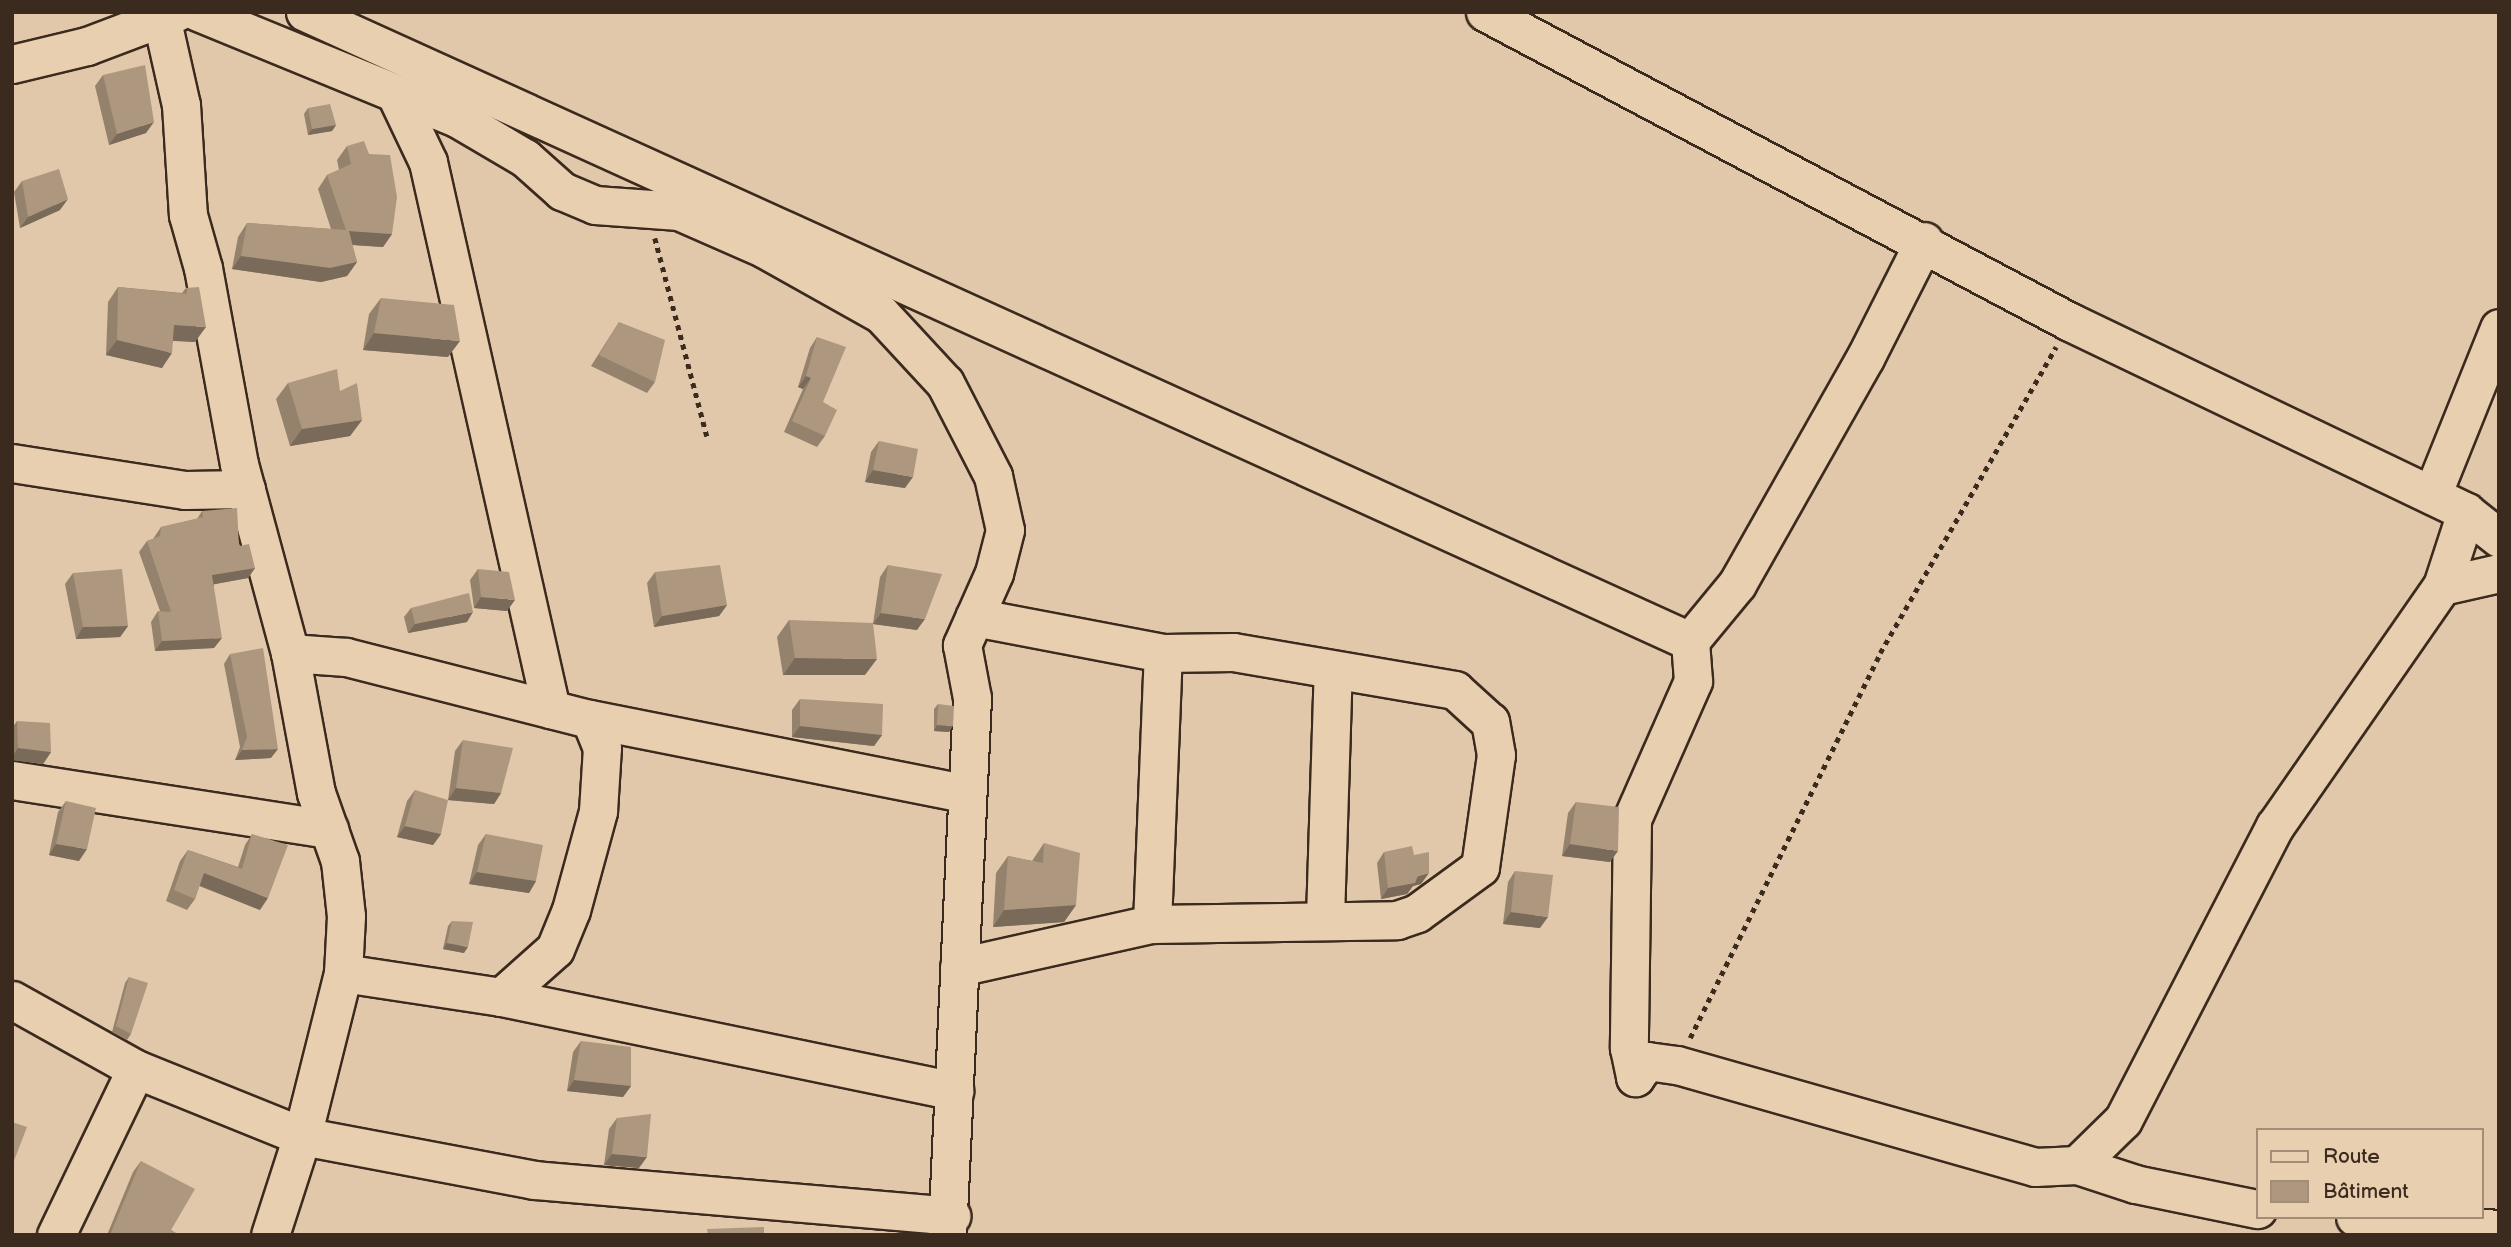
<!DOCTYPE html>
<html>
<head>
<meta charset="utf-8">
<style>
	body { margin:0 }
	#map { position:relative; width:2511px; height:1247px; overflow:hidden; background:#e1c8aa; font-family:"Balsamiq Sans",sans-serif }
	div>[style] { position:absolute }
	.path>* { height:4.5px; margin-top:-2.25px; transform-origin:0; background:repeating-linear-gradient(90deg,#3b2a1e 0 5px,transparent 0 10px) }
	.roads { filter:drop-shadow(2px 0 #3b2a1e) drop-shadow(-2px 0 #3b2a1e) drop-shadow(0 2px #3b2a1e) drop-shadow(0 -2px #3b2a1e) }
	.minor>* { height:37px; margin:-18.5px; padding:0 18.5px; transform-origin:18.5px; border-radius:18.5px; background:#e8cfb0 }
	.wall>* { inset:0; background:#95826d }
	.shaded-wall>* { inset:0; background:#796a59 }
	.building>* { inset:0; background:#ad977f }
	span { translate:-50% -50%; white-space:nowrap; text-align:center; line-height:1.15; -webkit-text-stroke:7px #e8cfb0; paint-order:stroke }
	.frame { position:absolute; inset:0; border:14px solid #3b2a1e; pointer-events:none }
	.legend { position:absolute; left:2256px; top:1128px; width:228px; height:91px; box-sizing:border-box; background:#e8cfb0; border:2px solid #a38d76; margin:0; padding:9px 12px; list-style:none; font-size:21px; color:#3b2a1e }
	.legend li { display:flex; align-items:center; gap:14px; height:35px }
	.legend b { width:35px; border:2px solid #a38d76 }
</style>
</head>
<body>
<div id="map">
	<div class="path">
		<div style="left:655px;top:238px;width:205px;rotate:75.3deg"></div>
		<div style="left:1690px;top:1038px;width:429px;rotate:-63.7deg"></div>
		<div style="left:1880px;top:653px;width:353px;rotate:-60.1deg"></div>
	</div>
	<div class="roads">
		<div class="minor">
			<div style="left:198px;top:12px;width:280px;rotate:22.3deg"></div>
			<div style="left:457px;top:118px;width:79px;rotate:30.5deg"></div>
			<div style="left:525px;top:158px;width:50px;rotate:41.7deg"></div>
			<div style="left:562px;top:191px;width:36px;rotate:23deg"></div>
			<div style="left:595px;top:205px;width:84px;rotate:4.1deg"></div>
			<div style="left:679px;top:211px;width:94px;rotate:23.8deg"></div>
			<div style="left:765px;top:249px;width:133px;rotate:29.3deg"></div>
			<div style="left:881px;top:314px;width:94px;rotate:47.2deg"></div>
			<div style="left:945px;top:383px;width:105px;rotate:62.7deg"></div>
			<div style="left:993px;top:476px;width:55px;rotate:77.5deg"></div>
			<div style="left:1005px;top:530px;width:44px;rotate:104.3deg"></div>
			<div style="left:994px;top:573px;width:79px;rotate:114deg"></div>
			<div style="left:962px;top:645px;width:54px;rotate:79.3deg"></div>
			<div style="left:972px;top:698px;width:538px;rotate:92.67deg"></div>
			<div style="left:305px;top:12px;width:1521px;rotate:24.43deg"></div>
			<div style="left:1690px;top:641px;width:40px;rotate:85.7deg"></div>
			<div style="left:1693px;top:681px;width:151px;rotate:113.8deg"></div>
			<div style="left:1632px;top:819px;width:229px;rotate:90.8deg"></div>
			<div style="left:1629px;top:1048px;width:30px;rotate:78deg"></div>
			<div style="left:1635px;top:1077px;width:20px;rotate:-53deg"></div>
			<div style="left:1647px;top:1061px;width:30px;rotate:8deg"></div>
			<div style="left:1677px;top:1065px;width:372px;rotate:15.9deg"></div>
			<div style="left:2035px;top:1167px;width:42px;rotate:-2.7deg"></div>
			<div style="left:2077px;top:1165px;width:64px;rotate:-44.4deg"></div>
			<div style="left:2123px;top:1120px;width:331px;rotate:-62.7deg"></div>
			<div style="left:2275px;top:826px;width:292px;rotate:-55.2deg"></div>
			<div style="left:2442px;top:586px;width:78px;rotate:-72deg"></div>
			<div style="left:1485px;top:12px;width:662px;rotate:27.92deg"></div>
			<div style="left:2070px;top:322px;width:439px;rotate:25.6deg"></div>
			<div style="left:2466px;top:512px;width:42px;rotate:38.2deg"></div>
			<div style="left:162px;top:21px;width:86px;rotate:77.3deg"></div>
			<div style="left:181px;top:105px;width:110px;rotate:86.4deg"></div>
			<div style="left:188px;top:215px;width:55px;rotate:74.2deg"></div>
			<div style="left:203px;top:268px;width:199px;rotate:79.6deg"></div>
			<div style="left:239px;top:464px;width:196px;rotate:74.9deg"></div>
			<div style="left:290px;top:653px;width:142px;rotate:79.5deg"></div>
			<div style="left:316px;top:793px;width:72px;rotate:70.6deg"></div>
			<div style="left:340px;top:861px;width:55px;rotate:83.8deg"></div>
			<div style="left:346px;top:916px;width:57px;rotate:93deg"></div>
			<div style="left:343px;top:973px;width:168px;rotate:104.1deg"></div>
			<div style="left:302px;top:1136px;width:104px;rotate:107.9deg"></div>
			<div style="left:12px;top:64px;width:77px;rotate:-13.5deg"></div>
			<div style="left:87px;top:46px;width:96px;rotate:-20.7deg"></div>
			<div style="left:397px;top:97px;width:72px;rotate:64.5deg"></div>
			<div style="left:428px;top:162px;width:561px;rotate:77.33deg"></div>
			<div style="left:12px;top:463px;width:175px;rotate:8.9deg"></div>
			<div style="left:185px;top:490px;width:61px;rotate:-0.9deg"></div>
			<div style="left:2432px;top:495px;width:180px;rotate:-68.1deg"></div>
			<div style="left:2442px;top:586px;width:58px;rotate:-12.8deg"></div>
			<div style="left:1690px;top:641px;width:74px;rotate:-50.5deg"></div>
			<div style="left:1737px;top:584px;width:260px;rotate:-60.5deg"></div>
			<div style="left:1865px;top:358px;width:131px;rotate:-63.2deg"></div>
			<div style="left:290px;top:653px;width:56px;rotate:4.1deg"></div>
			<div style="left:346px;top:657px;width:252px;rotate:14.3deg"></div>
			<div style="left:590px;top:719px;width:382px;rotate:11.2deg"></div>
			<div style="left:12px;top:780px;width:321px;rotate:8.8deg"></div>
			<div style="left:1325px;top:918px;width:248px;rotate:-88.2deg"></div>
			<div style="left:1152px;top:924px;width:271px;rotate:-87.7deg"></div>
			<div style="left:959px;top:967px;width:198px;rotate:-12.6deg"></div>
			<div style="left:1152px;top:924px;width:245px;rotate:-0.9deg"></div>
			<div style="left:1397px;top:920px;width:21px;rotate:-19deg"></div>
			<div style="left:1417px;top:913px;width:78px;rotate:-36.1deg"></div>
			<div style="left:1480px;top:867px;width:113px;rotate:-81.9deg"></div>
			<div style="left:1496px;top:755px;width:34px;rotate:-100deg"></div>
			<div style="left:1490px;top:722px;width:47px;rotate:-137.6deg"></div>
			<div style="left:1455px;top:690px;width:225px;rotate:-170.3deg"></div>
			<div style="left:1233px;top:652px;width:70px;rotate:179.2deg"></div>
			<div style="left:1163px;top:653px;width:192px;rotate:-169.2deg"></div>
			<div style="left:343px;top:973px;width:160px;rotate:8.6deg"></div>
			<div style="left:501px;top:997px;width:463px;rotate:11.7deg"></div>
			<div style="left:501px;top:997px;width:72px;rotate:-41.6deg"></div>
			<div style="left:555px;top:949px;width:42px;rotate:-67.7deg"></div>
			<div style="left:571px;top:910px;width:103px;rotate:-74.7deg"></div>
			<div style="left:598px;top:811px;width:63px;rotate:-86.4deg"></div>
			<div style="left:602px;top:748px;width:31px;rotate:-112deg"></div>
			<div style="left:12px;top:1000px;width:142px;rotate:29.1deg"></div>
			<div style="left:136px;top:1069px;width:179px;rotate:22deg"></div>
			<div style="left:302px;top:1136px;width:236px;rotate:10.7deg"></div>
			<div style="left:534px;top:1180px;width:419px;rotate:4.9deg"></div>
			<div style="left:2077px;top:1165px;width:61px;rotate:18.1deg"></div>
			<div style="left:2135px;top:1184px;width:125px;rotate:11.6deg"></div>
			<div style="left:2355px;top:1217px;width:144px;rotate:4.8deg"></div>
			<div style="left:56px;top:1235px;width:184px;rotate:-64.3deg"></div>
		</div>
	</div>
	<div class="wall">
		<div style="clip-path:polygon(103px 75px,146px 133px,109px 145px,95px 86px)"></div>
		<div style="clip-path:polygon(308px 108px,336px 125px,332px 131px,308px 135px,304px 114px)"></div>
		<div style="clip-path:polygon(347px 146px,392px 234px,383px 247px,352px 245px,357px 262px,347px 276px,321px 282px,232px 269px,238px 237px,247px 223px,331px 229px,318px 189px,327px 175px,339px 170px,337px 160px)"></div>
		<div style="clip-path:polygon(22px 181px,60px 210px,20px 228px,14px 192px)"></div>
		<div style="clip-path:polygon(118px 287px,182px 293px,186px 288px,195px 342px,173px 341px,162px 368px,106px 355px,108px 302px)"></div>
		<div style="clip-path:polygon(381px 298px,448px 357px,363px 350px,369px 314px)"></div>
		<div style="clip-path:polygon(619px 322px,655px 382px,647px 393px,591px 366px)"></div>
		<div style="clip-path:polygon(817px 337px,825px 436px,817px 447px,784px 432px,803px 389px,798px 387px,810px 348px)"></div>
		<div style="clip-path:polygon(288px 383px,340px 391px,362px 420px,350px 436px,290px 446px,276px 399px)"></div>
		<div style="clip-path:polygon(879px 441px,905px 488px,865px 482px,871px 452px)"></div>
		<div style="clip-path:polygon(202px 511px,239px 546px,255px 568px,248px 578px,214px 584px,214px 648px,155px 651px,151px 622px,158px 611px,160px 611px,139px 552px,147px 541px,153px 539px,161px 527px,197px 519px)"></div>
		<div style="clip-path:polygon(888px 565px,917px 630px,873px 624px,880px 577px)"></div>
		<div style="clip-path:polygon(478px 569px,507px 611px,474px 608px,470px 580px)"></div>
		<div style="clip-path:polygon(655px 572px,727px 605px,719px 616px,654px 627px,647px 583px)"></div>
		<div style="clip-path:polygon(73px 573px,128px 626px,120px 637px,76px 639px,65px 584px)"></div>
		<div style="clip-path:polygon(411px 608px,467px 622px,408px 633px,404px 617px)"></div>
		<div style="clip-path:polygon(789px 620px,865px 675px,783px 675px,777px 637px)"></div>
		<div style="clip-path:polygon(230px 654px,271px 758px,235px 760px,240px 747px,224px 664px)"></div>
		<div style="clip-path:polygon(800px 699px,882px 735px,874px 746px,792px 737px,792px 710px)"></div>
		<div style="clip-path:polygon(938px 704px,949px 732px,934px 731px,934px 709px)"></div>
		<div style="clip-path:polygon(17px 721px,51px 752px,43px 764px,12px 760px,12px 728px)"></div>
		<div style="clip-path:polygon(463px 740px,501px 793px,494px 804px,448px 800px,455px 751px)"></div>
		<div style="clip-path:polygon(415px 790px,441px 834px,433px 845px,397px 837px,407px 801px)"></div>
		<div style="clip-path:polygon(66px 801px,79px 861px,49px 855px,58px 812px)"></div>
		<div style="clip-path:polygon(1576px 802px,1610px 862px,1562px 856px,1568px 813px)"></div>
		<div style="clip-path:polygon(252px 834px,260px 910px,199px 886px,195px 899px,187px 910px,166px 901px,180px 861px,188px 850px,238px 867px,245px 845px)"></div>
		<div style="clip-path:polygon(486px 834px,536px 881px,529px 893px,469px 884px,478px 845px)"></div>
		<div style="clip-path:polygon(1044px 843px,1076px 905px,1064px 922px,993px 927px,996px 873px,1008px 856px,1032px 861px)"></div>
		<div style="clip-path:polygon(1384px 852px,1421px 884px,1413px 886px,1407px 894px,1381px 899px,1377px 863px)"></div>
		<div style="clip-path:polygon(1515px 871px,1540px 928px,1503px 924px,1508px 882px)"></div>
		<div style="clip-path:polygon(452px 921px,464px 953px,443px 949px,448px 926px)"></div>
		<div style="clip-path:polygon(129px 977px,131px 1034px,127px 1040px,112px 1032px,125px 983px)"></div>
		<div style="clip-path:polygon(581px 1041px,631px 1086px,623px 1097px,567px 1091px,573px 1052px)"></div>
		<div style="clip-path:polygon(617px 1118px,639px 1168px,604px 1165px,609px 1129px)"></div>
		<div style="clip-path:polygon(141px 1161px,171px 1230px,179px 1235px,107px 1235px,133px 1172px)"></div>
	</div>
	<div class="shaded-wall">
		<div style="clip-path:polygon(154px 122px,146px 133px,109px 145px,117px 134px)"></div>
		<div style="clip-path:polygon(336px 125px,332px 131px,308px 135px,312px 129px)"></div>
		<div style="clip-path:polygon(68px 199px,60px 210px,20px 228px,28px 217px)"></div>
		<div style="clip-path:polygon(349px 231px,392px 234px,383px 247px,339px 244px)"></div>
		<div style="clip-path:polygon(241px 256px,357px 262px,347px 276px,321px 282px,232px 269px)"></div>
		<div style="clip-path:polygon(174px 325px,206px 327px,195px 342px,163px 340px)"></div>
		<div style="clip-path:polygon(374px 333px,460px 341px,448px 357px,363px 350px)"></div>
		<div style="clip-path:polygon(117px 340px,172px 353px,162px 368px,106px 355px)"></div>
		<div style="clip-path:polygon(806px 376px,811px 378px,803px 389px,798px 387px)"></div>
		<div style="clip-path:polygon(362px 420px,350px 436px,290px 446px,302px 429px)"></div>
		<div style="clip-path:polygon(873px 470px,913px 477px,905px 488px,865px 482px)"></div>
		<div style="clip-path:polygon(255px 568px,248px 578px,205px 586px,212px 575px)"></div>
		<div style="clip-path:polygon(481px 597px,515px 600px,507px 611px,474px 608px)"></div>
		<div style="clip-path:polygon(727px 605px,719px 616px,654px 627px,662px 616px)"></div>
		<div style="clip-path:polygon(473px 612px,467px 622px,408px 633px,415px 624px)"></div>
		<div style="clip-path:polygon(881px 613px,925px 619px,917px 630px,873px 624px)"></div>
		<div style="clip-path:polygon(128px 626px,120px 637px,76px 639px,83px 627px)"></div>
		<div style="clip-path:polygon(222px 638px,214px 648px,155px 651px,162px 641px)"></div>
		<div style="clip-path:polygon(795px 658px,877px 659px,865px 675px,783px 675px)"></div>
		<div style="clip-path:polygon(937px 725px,953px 726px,949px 732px,934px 731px)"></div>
		<div style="clip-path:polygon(800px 726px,882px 735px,874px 746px,792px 737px)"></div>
		<div style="clip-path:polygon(18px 748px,51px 752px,43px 764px,12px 760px,12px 757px)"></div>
		<div style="clip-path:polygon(278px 749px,271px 758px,235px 760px,242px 750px)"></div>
		<div style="clip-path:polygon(456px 788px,501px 793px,494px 804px,448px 800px)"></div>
		<div style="clip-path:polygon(405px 826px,441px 834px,433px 845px,397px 837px)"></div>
		<div style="clip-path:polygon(56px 844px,87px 849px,79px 861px,49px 855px)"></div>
		<div style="clip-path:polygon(1570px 844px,1618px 851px,1610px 862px,1562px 856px)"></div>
		<div style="clip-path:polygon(477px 872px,536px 881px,529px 893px,469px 884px)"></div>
		<div style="clip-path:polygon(204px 873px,268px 898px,260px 910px,196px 884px)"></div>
		<div style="clip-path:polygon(1429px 873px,1421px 884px,1413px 886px,1407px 894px,1381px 899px,1388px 888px,1418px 876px)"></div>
		<div style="clip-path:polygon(1076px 905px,1064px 922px,993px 927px,1004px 910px)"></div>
		<div style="clip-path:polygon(1511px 912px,1548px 917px,1540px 928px,1503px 924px)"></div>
		<div style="clip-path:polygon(447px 943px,468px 947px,464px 953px,443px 949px)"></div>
		<div style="clip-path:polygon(574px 1080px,631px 1086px,623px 1097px,567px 1091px)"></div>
		<div style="clip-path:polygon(612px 1154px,647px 1157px,639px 1168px,604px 1165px)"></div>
	</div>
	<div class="building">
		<div style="clip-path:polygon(145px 65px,154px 122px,117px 134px,103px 75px)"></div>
		<div style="clip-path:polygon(330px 104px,336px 125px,312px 129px,308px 108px)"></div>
		<div style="clip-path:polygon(364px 141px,369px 154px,390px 155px,397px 197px,392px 234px,349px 231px,357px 262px,330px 268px,241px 256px,247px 223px,346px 230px,327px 175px,351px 164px,347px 146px)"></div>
		<div style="clip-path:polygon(59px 169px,68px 199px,28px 217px,22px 181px)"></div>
		<div style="clip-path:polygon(118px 287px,187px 294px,186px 288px,199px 287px,206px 327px,174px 325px,172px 353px,117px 340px)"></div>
		<div style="clip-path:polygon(381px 298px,454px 305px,460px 341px,374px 333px)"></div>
		<div style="clip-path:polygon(619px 322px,665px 340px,655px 382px,599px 355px)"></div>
		<div style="clip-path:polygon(817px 337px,846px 347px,823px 402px,837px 410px,825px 436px,792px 421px,811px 378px,806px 376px)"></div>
		<div style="clip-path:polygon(337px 369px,340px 391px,357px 383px,362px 420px,302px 429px,288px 383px)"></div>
		<div style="clip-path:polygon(879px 441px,918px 449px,913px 477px,873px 470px)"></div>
		<div style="clip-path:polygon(237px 508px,239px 546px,249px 544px,255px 568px,212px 575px,222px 638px,162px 641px,158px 611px,171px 612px,147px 541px,160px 536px,161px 527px,203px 517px,202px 511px)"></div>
		<div style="clip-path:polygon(720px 565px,727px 605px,662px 616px,655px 572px)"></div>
		<div style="clip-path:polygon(888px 565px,942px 574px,925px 619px,881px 613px)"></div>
		<div style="clip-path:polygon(122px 569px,128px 626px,83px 627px,73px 573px)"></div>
		<div style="clip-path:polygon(478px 569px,509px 572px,515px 600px,481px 597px)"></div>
		<div style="clip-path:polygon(469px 593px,473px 612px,415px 624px,411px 608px)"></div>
		<div style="clip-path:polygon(789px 620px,873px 623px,877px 659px,795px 658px)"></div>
		<div style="clip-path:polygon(263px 648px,278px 749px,242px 750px,247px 737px,230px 654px)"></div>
		<div style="clip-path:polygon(800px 699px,883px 704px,882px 735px,800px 726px)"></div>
		<div style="clip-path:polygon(938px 704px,954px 706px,953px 726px,937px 725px)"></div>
		<div style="clip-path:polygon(17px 721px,50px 723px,51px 752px,18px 748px)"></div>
		<div style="clip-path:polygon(463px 740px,513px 748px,501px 793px,456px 788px)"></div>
		<div style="clip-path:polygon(415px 790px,448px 800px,441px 834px,405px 826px)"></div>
		<div style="clip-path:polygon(66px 801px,96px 808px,87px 849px,56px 844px)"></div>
		<div style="clip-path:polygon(1576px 802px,1619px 807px,1618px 851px,1570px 844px)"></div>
		<div style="clip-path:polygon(252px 834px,288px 845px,268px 898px,204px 873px,195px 899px,174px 890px,188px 850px,242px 869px)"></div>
		<div style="clip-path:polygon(486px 834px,543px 845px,536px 881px,477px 872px)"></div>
		<div style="clip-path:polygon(1044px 843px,1080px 853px,1076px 905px,1004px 910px,1008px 856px,1043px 863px)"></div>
		<div style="clip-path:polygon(1412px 846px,1414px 855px,1429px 852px,1429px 873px,1418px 876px,1415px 883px,1388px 888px,1384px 852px)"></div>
		<div style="clip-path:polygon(1515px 871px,1553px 875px,1548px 917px,1511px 912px)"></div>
		<div style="clip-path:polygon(452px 921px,473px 922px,468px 947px,447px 943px)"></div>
		<div style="clip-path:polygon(129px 977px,148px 983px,131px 1034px,116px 1026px)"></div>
		<div style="clip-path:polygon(581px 1041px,631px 1047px,631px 1086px,574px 1080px)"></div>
		<div style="clip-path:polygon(651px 1114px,647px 1157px,612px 1154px,617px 1118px)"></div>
		<div style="clip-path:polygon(12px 1122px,27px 1127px,12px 1166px)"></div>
		<div style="clip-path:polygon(141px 1161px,195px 1189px,171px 1230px,179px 1235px,110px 1235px)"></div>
		<div style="clip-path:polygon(764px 1227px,764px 1235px,708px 1235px,707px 1229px)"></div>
	</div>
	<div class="frame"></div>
	<ul class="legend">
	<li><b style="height:9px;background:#e8cfb0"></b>Route</li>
	<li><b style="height:19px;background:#ad977f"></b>Bâtiment</li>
	</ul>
</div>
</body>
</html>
